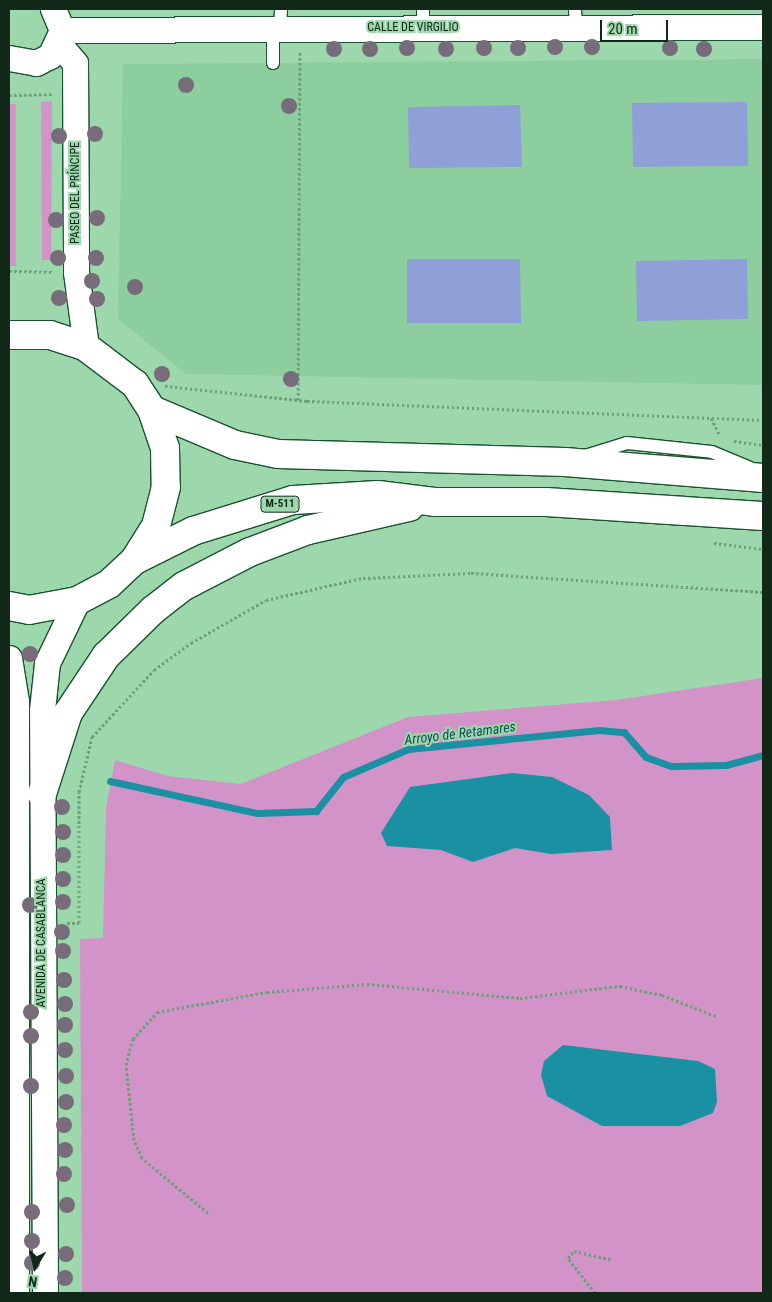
<!DOCTYPE html>
<html>
<head>
<meta charset="utf-8">
<style>
	body { margin:0 }
	#map { position:relative; width:772px; height:1302px; overflow:hidden; background:#9dd8ac; font-family:"Roboto Condensed",sans-serif }
	div>[style] { position:absolute }
	.built>* { inset:0; background:#8dce9e }
	.green>* { inset:0; background:#d294c8 }
	.water>* { inset:0; background:#1a90a3 }
	.stream>* { height:7px; margin:-3.5px; padding:0 3.5px; transform-origin:3.5px; border-radius:3.5px; background:#1a90a3 }
	.building>* { inset:0; background:#8f9fd8 }
	.path>* { height:3px; margin-top:-1.5px; transform-origin:0; background:repeating-linear-gradient(90deg,#709f7c 0 2.5px,transparent 0 5px) }
	.roads { filter:drop-shadow(1px 0 #19522e) drop-shadow(-1px 0 #19522e) drop-shadow(0 1px #19522e) drop-shadow(0 -1px #19522e) }
	.service>* { height:12px; margin:-6px; padding:0 6px; transform-origin:6px; border-radius:6px; background:#fff }
	.minor>* { height:25px; margin:-12.5px; padding:0 12.5px; transform-origin:12.5px; border-radius:12.5px; background:#fff }
	.trunk>* { height:28px; margin:-14px; padding:0 14px; transform-origin:14px; border-radius:14px; background:#fff }
	.trees>* { width:16px; height:16px; margin:-8px; border-radius:50%; background:#766c7a }
	span { translate:-50% -50%; white-space:nowrap; text-align:center; line-height:1.15; -webkit-text-stroke:4px #9dd8ac; paint-order:stroke }
	.shield-label span { padding:1px 4px; background:#9dd8ac; border:1px solid; border-radius:4px; -webkit-text-stroke-width:0 }
	.shield-label { font-size:11px; color:#122919; font-weight:700 }
	.street-label { font-size:12px; color:#122919 }
	.water-label { font-size:14px; color:#114e59; font-style:italic }
	.frame { position:absolute; inset:0; border:10px solid #122919; pointer-events:none }
	.north { position:absolute; left:10px; top:1242px; width:50px; height:50px; -webkit-text-stroke:4px #9dd8ac; paint-order:stroke; rotate:189deg; font-size:14px; font-weight:700; line-height:20px; text-align:center; color:#122919 }
	.north::after { content:''; display:block; margin:auto; width:18px; height:22px; background:#122919; clip-path:polygon(50% 0,100% 100%,50% 72%,0 100%) }
	.scale { position:absolute; left:600px; top:20px; width:68px; height:22px; box-sizing:border-box; border:2px solid #122919; border-top:0; padding-left:6px; font-size:15px; line-height:18px; white-space:nowrap; color:#122919; -webkit-text-stroke:4px #9dd8ac; paint-order:stroke }
</style>
</head>
<body>
<div id="map">
	<div class="built">
		<div style="clip-path:polygon(763px 59px,763px 385px,186px 374px,118px 319px,123px 64px)"></div>
	</div>
	<div class="green">
		<div style="clip-path:polygon(52px 101px,51px 260px,42px 260px,41px 102px)"></div>
		<div style="clip-path:polygon(9px 104px,16px 104px,16px 266px,9px 266px)"></div>
		<div style="clip-path:polygon(763px 678px,763px 1293px,82px 1293px,80px 939px,103px 938px,106px 808px,115px 760px,168px 776px,241px 784px,408px 717px,616px 700px)"></div>
	</div>
	<div class="water">
		<div style="clip-path:polygon(512px 773px,552px 777px,589px 795px,610px 817px,612px 850px,551px 854px,515px 848px,473px 862px,441px 850px,387px 846px,381px 833px,410px 787px)"></div>
		<div style="clip-path:polygon(563px 1045px,698px 1061px,715px 1069px,717px 1102px,713px 1113px,680px 1126px,602px 1126px,547px 1096px,541px 1075px,544px 1061px)"></div>
	</div>
	<div class="stream">
		<div style="left:110px;top:781px;width:150px;rotate:12.3deg"></div>
		<div style="left:257px;top:813px;width:59px;rotate:-1.9deg"></div>
		<div style="left:316px;top:811px;width:43px;rotate:-51.5deg"></div>
		<div style="left:343px;top:777px;width:71px;rotate:-23.3deg"></div>
		<div style="left:408px;top:749px;width:192px;rotate:-5.7deg"></div>
		<div style="left:599px;top:730px;width:25px;rotate:5deg"></div>
		<div style="left:624px;top:732px;width:33px;rotate:49deg"></div>
		<div style="left:646px;top:757px;width:27px;rotate:20deg"></div>
		<div style="left:671px;top:766px;width:55px;rotate:-1deg"></div>
		<div style="left:726px;top:765px;width:38px;rotate:-15deg"></div>
	</div>
	<div class="building">
		<div style="clip-path:polygon(747px 102px,748px 166px,633px 167px,632px 103px)"></div>
		<div style="clip-path:polygon(520px 105px,522px 167px,409px 168px,408px 107px)"></div>
		<div style="clip-path:polygon(407px 259px,520px 259px,521px 323px,407px 323px)"></div>
		<div style="clip-path:polygon(747px 259px,748px 319px,637px 321px,636px 261px)"></div>
	</div>
	<div class="path">
		<div style="left:9px;top:95px;width:43px;rotate:-1.3deg"></div>
		<div style="left:9px;top:271px;width:44px;rotate:1.3deg"></div>
		<div style="left:165px;top:386px;width:143px;rotate:6deg"></div>
		<div style="left:307px;top:401px;width:456px;rotate:2.4deg"></div>
		<div style="left:298px;top:400px;width:348px;rotate:-89.7deg"></div>
		<div style="left:711px;top:418px;width:20px;rotate:63deg"></div>
		<div style="left:734px;top:441px;width:29px;rotate:8deg"></div>
		<div style="left:714px;top:543px;width:49px;rotate:7deg"></div>
		<div style="left:67px;top:923px;width:12px"></div>
		<div style="left:79px;top:923px;width:131px;rotate:-90deg"></div>
		<div style="left:79px;top:792px;width:57px;rotate:-76.7deg"></div>
		<div style="left:92px;top:737px;width:91px;rotate:-47.2deg"></div>
		<div style="left:154px;top:670px;width:46px;rotate:-36.1deg"></div>
		<div style="left:191px;top:643px;width:86px;rotate:-29.8deg"></div>
		<div style="left:266px;top:600px;width:99px;rotate:-12.8deg"></div>
		<div style="left:363px;top:578px;width:108px;rotate:-2.7deg"></div>
		<div style="left:471px;top:573px;width:293px;rotate:3.7deg"></div>
		<div style="left:208px;top:1213px;width:86px;rotate:-140.2deg"></div>
		<div style="left:142px;top:1158px;width:20px;rotate:-114deg"></div>
		<div style="left:134px;top:1140px;width:75px;rotate:-96.1deg"></div>
		<div style="left:126px;top:1065px;width:27px;rotate:-75deg"></div>
		<div style="left:133px;top:1039px;width:36px;rotate:-48deg"></div>
		<div style="left:157px;top:1012px;width:112px;rotate:-10.3deg"></div>
		<div style="left:267px;top:992px;width:100px;rotate:-4.6deg"></div>
		<div style="left:367px;top:984px;width:154px;rotate:5.2deg"></div>
		<div style="left:520px;top:998px;width:101px;rotate:-6.8deg"></div>
		<div style="left:620px;top:986px;width:43px;rotate:12.1deg"></div>
		<div style="left:662px;top:995px;width:58px;rotate:21.3deg"></div>
		<div style="left:595px;top:1293px;width:44px;rotate:-127.6deg"></div>
		<div style="left:568px;top:1258px;width:9px;rotate:-49deg"></div>
		<div style="left:574px;top:1251px;width:39px;rotate:13deg"></div>
	</div>
	<div class="roads">
		<div class="service">
			<div style="left:423px;top:9px;width:19px;rotate:90deg"></div>
			<div style="left:575px;top:9px;width:18px;rotate:87deg"></div>
			<div style="left:273px;top:29px;width:34px;rotate:90deg"></div>
			<div style="left:280px;top:29px;width:20px;rotate:-87deg"></div>
			<div style="left:585px;top:456px;width:44px;rotate:-17.2deg"></div>
			<div style="left:627px;top:443px;width:85px;rotate:6deg"></div>
			<div style="left:712px;top:452px;width:41px;rotate:22.8deg"></div>
		</div>
		<div class="minor">
			<div style="left:62px;top:30px;width:701px;rotate:-0.25deg"></div>
			<div style="left:59px;top:44px;width:25px;rotate:50deg"></div>
			<div style="left:75px;top:63px;width:209px;rotate:89.7deg"></div>
			<div style="left:76px;top:272px;width:76px;rotate:82.4deg"></div>
			<div style="left:9px;top:58px;width:27px;rotate:10deg"></div>
			<div style="left:36px;top:63px;width:16px;rotate:-27deg"></div>
			<div style="left:50px;top:56px;width:29px;rotate:-65deg"></div>
			<div style="left:62px;top:30px;width:23px;rotate:-113deg"></div>
			<div style="left:9px;top:658px;width:44px;rotate:80.8deg"></div>
			<div style="left:16px;top:701px;width:592px;rotate:90deg"></div>
			<div style="left:45px;top:1293px;width:583px;rotate:-90.29deg"></div>
			<div style="left:42px;top:710px;width:47px;rotate:-83.9deg"></div>
			<div style="left:47px;top:663px;width:69px;rotate:-64.2deg"></div>
		</div>
		<div class="trunk">
			<div style="left:9px;top:335px;width:41px"></div>
			<div style="left:50px;top:335px;width:38px;rotate:18deg"></div>
			<div style="left:86px;top:347px;width:61px;rotate:37.1deg"></div>
			<div style="left:135px;top:384px;width:31px;rotate:57deg"></div>
			<div style="left:152px;top:410px;width:40px;rotate:71.1deg"></div>
			<div style="left:165px;top:448px;width:39px;rotate:89deg"></div>
			<div style="left:166px;top:487px;width:40px;rotate:104.4deg"></div>
			<div style="left:156px;top:526px;width:40px;rotate:122deg"></div>
			<div style="left:152px;top:410px;width:90px;rotate:22.9deg"></div>
			<div style="left:235px;top:445px;width:44px;rotate:11.8deg"></div>
			<div style="left:278px;top:454px;width:287px;rotate:1.6deg"></div>
			<div style="left:565px;top:462px;width:199px;rotate:4.6deg"></div>
			<div style="left:9px;top:606px;width:20px;rotate:11deg"></div>
			<div style="left:29px;top:610px;width:49px;rotate:-10.6deg"></div>
			<div style="left:77px;top:601px;width:36px;rotate:-28deg"></div>
			<div style="left:109px;top:584px;width:35px;rotate:-43deg"></div>
			<div style="left:135px;top:560px;width:65px;rotate:-26.6deg"></div>
			<div style="left:193px;top:531px;width:105px;rotate:-17.2deg"></div>
			<div style="left:293px;top:500px;width:85px;rotate:-3.4deg"></div>
			<div style="left:378px;top:495px;width:57px;rotate:7deg"></div>
			<div style="left:435px;top:502px;width:111px"></div>
			<div style="left:546px;top:502px;width:217px;rotate:3.7deg"></div>
			<div style="left:9px;top:767px;width:14px;rotate:69deg"></div>
			<div style="left:42px;top:794px;width:85px;rotate:-72.2deg"></div>
			<div style="left:68px;top:713px;width:69px;rotate:-56.3deg"></div>
			<div style="left:106px;top:656px;width:66px;rotate:-44.4deg"></div>
			<div style="left:153px;top:610px;width:39px;rotate:-38deg"></div>
			<div style="left:184px;top:586px;width:74px;rotate:-27.3deg"></div>
			<div style="left:250px;top:552px;width:62px;rotate:-20.8deg"></div>
			<div style="left:308px;top:530px;width:104px;rotate:-12.8deg"></div>
		</div>
	</div>
	<div class="trees">
		<div style="left:555px;top:47px"></div>
		<div style="left:592px;top:47px"></div>
		<div style="left:407px;top:48px"></div>
		<div style="left:484px;top:48px"></div>
		<div style="left:518px;top:48px"></div>
		<div style="left:670px;top:48px"></div>
		<div style="left:334px;top:49px"></div>
		<div style="left:370px;top:49px"></div>
		<div style="left:446px;top:49px"></div>
		<div style="left:704px;top:49px"></div>
		<div style="left:186px;top:85px"></div>
		<div style="left:289px;top:106px"></div>
		<div style="left:95px;top:134px"></div>
		<div style="left:59px;top:136px"></div>
		<div style="left:97px;top:218px"></div>
		<div style="left:56px;top:220px"></div>
		<div style="left:58px;top:258px"></div>
		<div style="left:96px;top:258px"></div>
		<div style="left:92px;top:281px"></div>
		<div style="left:135px;top:287px"></div>
		<div style="left:59px;top:298px"></div>
		<div style="left:97px;top:299px"></div>
		<div style="left:162px;top:374px"></div>
		<div style="left:291px;top:379px"></div>
		<div style="left:30px;top:654px"></div>
		<div style="left:62px;top:807px"></div>
		<div style="left:63px;top:832px"></div>
		<div style="left:63px;top:855px"></div>
		<div style="left:63px;top:879px"></div>
		<div style="left:63px;top:902px"></div>
		<div style="left:30px;top:905px"></div>
		<div style="left:62px;top:932px"></div>
		<div style="left:63px;top:951px"></div>
		<div style="left:64px;top:980px"></div>
		<div style="left:65px;top:1004px"></div>
		<div style="left:31px;top:1012px"></div>
		<div style="left:65px;top:1025px"></div>
		<div style="left:31px;top:1036px"></div>
		<div style="left:65px;top:1050px"></div>
		<div style="left:66px;top:1076px"></div>
		<div style="left:31px;top:1086px"></div>
		<div style="left:66px;top:1102px"></div>
		<div style="left:64px;top:1125px"></div>
		<div style="left:65px;top:1150px"></div>
		<div style="left:64px;top:1174px"></div>
		<div style="left:67px;top:1205px"></div>
		<div style="left:32px;top:1212px"></div>
		<div style="left:32px;top:1241px"></div>
		<div style="left:66px;top:1254px"></div>
		<div style="left:32px;top:1263px"></div>
		<div style="left:65px;top:1278px"></div>
	</div>
	<div class="shield-label">
		<span style="left:280px;top:504px">M-511</span>
	</div>
	<div class="street-label">
		<span style="left:413px;top:28px">CALLE DE VIRGILIO</span>
		<span style="left:76px;top:193px;rotate:-90deg">PASEO DEL PRÍNCIPE</span>
		<span style="left:42px;top:943px;rotate:-90deg">AVENIDA DE CASABLANCA</span>
	</div>
	<div class="water-label">
		<span style="left:460px;top:733px;rotate:-7deg">Arroyo de Retamares</span>
	</div>
	<div class="frame"></div>
	<div class="north">N</div>
	<div class="scale">20 m</div>
</div>
</body>
</html>
